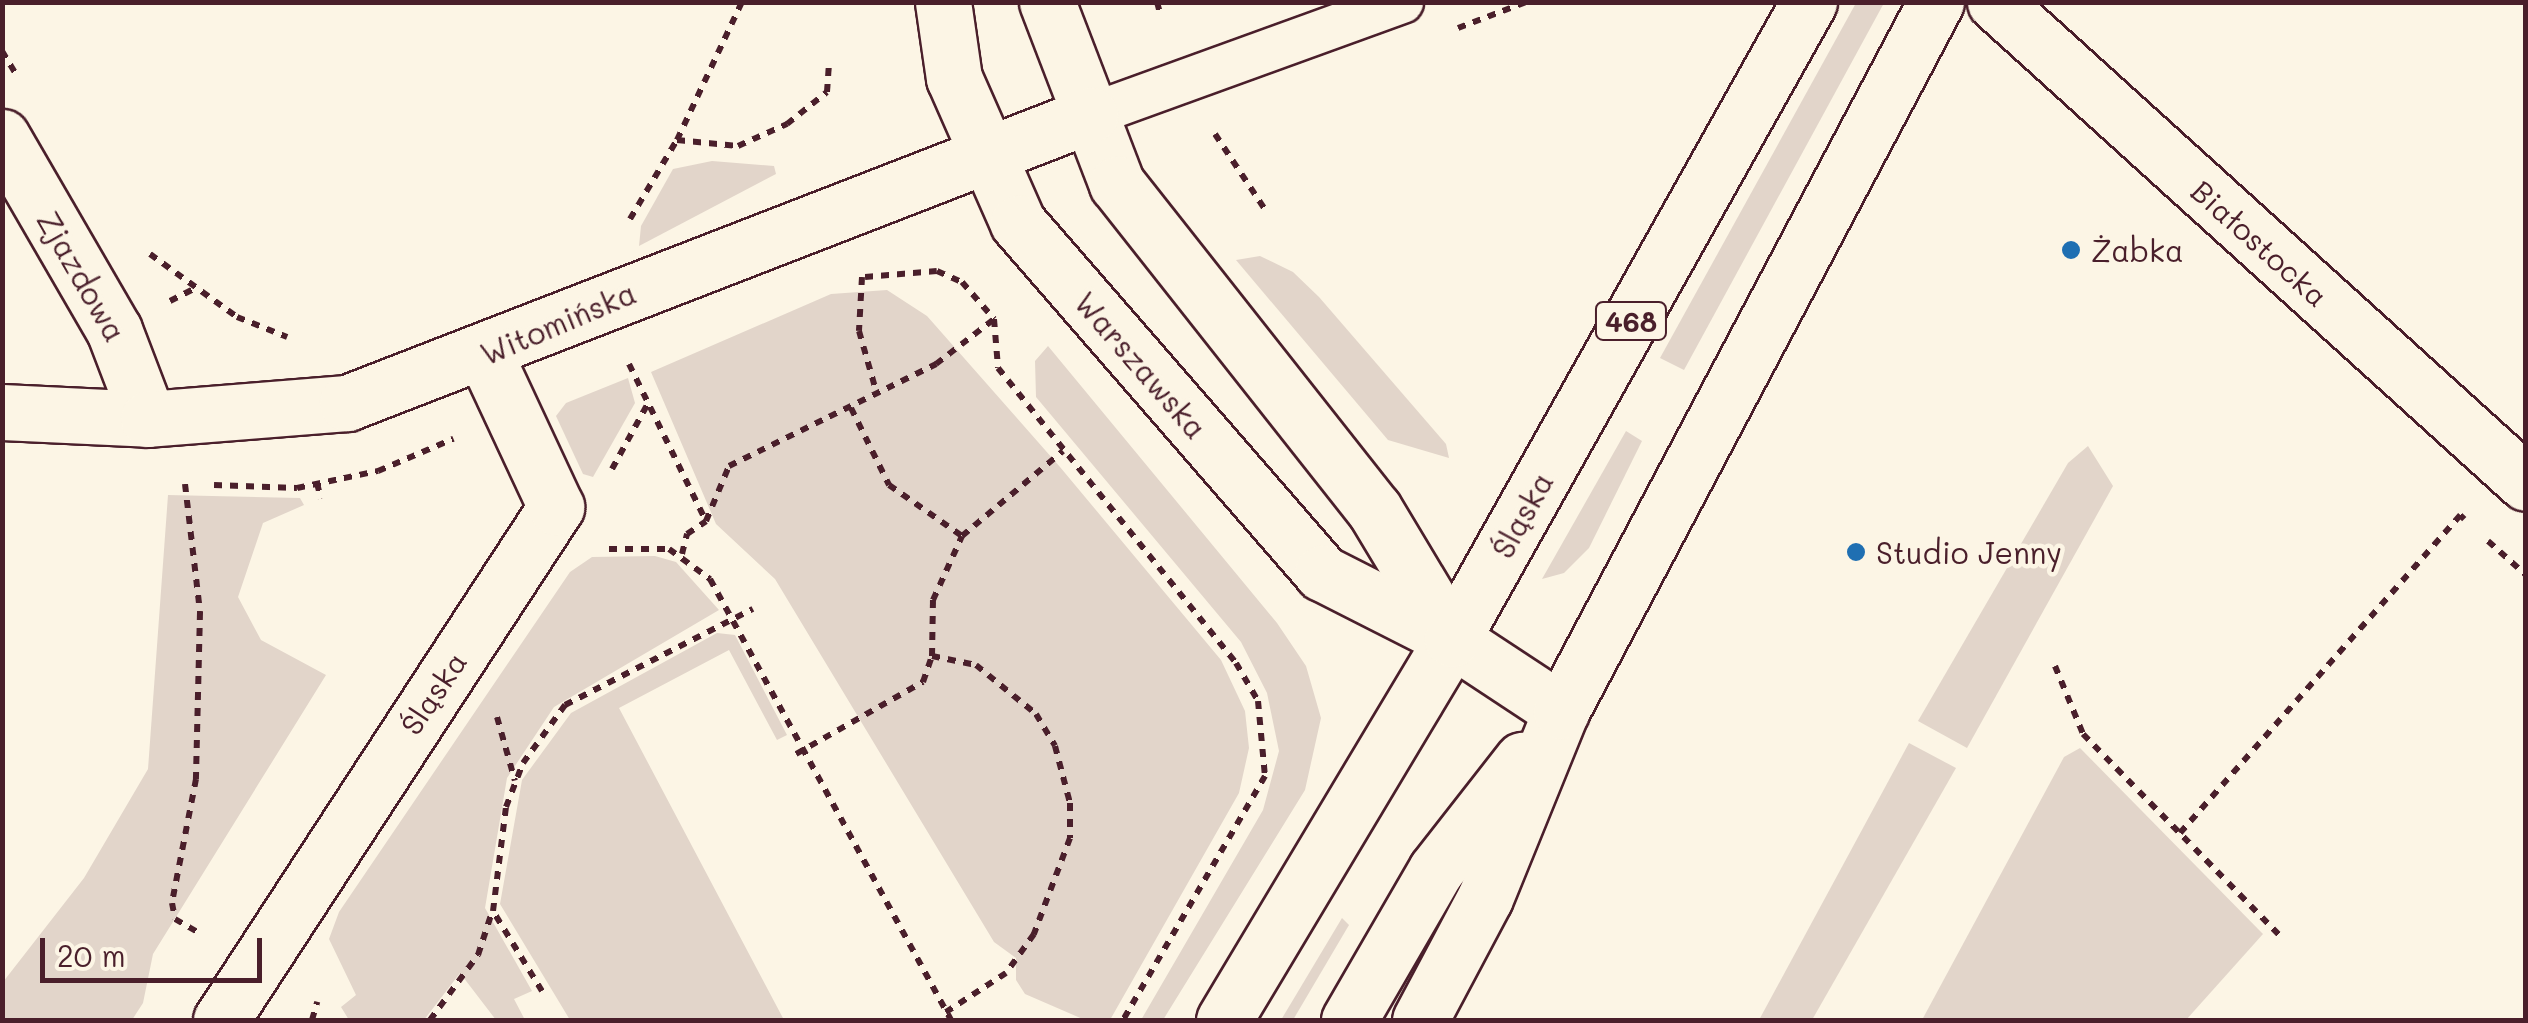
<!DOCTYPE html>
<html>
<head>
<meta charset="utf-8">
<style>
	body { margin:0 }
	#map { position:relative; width:2528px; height:1023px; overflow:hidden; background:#fcf5e5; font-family:Mali,sans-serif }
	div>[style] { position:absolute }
	.green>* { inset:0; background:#e2d5ca }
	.path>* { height:6px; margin-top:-3px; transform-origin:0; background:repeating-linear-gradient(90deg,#4a1f2b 0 8px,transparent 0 16px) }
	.roads { filter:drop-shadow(2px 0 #4a1f2b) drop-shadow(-2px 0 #4a1f2b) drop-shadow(0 2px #4a1f2b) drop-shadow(0 -2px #4a1f2b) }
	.lane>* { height:42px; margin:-21px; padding:0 21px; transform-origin:21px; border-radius:21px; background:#fcf5e5 }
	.street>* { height:55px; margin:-27.5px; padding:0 27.5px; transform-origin:27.5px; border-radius:27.5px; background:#fcf5e5 }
	.secondary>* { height:55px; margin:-27.5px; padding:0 27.5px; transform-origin:27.5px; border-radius:27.5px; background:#fcf5e5 }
	.primary>* { height:55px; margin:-27.5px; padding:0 27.5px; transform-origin:27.5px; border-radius:27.5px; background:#fcf5e5 }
	.dots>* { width:28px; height:28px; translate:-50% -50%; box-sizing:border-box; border:5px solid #fcf5e5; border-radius:50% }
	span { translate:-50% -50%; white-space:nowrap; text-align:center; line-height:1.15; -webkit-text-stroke:9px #fcf5e5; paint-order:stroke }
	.shield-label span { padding:2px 8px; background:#fcf5e5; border:2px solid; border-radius:8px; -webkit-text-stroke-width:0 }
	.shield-label { font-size:28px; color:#4a1f2b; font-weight:700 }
	.street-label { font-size:30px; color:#4a1f2b }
	.poi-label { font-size:30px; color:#4a1f2b }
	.left { translate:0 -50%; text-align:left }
	.frame { position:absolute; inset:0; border:5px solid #4a1f2b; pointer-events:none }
	.scale { position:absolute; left:40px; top:938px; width:222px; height:45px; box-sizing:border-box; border:5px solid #4a1f2b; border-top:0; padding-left:12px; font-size:30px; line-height:35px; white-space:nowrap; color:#4a1f2b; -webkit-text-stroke:8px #fcf5e5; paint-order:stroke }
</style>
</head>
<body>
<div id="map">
	<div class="green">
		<div style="clip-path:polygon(1856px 3px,1884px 3px,1684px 370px,1660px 358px)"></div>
		<div style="clip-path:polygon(712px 161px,774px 166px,776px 174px,639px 246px,641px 226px,673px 169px)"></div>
		<div style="clip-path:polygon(1260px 256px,1293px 272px,1319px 297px,1446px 444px,1449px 458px,1388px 440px,1236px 260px)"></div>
		<div style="clip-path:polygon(887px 290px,927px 316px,1060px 467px,1221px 660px,1245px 711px,1249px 748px,1239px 793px,1110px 1020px,1085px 1020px,1025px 994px,1016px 980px,1016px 958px,994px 942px,775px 579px,716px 524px,651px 372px,831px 294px)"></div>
		<div style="clip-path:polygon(1048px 346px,1277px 623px,1306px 666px,1321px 718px,1305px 790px,1163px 1020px,1141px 1020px,1263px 810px,1279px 751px,1267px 693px,1241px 642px,1036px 397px,1035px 361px)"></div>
		<div style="clip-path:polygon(628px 378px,635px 403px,593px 477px,583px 474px,556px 416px,566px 403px)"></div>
		<div style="clip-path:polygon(1626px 431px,1642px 441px,1589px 548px,1564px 573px,1542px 579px)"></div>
		<div style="clip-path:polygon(2088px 446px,2113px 486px,1967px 748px,1918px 721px,2068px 463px)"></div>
		<div style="clip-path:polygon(168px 495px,300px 498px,304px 505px,263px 523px,238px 597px,261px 640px,326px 675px,153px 954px,143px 1003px,132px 1020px,3px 1020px,3px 982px,84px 878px,148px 769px)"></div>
		<div style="clip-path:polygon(655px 556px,676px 562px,719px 610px,554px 707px,507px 778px,485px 908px,532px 991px,514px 999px,525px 1020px,496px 1020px,460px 973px,424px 1020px,349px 1020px,341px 1007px,356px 995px,329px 939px,339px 912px,570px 572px,592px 557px)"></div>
		<div style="clip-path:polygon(717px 633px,735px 635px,787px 735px,777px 740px,729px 650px,619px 708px,784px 1020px,570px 1020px,500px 904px,522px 780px,571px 713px)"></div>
		<div style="clip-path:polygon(1909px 743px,1956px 768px,1812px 1020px,1759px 1020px)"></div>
		<div style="clip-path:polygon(2080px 748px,2263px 934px,2186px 1020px,1922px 1020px,2064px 757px)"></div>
		<div style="clip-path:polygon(1342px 918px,1349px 925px,1293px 1020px,1281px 1020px)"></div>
	</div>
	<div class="path">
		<div style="left:1157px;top:2px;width:11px;rotate:75deg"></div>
		<div style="left:1458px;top:28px;width:73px;rotate:-20.9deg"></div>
		<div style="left:2px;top:51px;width:26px;rotate:59deg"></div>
		<div style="left:1215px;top:134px;width:89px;rotate:56.5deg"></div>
		<div style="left:677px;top:140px;width:153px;rotate:-64.8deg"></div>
		<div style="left:630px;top:219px;width:92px;rotate:-59.3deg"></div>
		<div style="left:677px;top:140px;width:61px;rotate:5.6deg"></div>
		<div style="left:738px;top:146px;width:54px;rotate:-24.2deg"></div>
		<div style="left:787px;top:124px;width:51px;rotate:-38.7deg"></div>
		<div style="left:827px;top:92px;width:30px;rotate:-86deg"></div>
		<div style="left:150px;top:254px;width:107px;rotate:35.9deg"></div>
		<div style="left:237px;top:317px;width:54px;rotate:21.8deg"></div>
		<div style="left:862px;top:277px;width:54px;rotate:93.2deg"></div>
		<div style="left:859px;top:331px;width:66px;rotate:74.1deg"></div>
		<div style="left:865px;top:277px;width:72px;rotate:-4.8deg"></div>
		<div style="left:937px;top:271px;width:27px;rotate:24deg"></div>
		<div style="left:962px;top:282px;width:49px;rotate:49.1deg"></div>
		<div style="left:994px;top:319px;width:49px;rotate:85.3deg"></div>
		<div style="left:998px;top:368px;width:379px;rotate:51.1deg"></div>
		<div style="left:1236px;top:663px;width:44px;rotate:59.9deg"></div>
		<div style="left:1258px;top:701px;width:75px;rotate:84.7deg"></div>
		<div style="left:1265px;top:776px;width:282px;rotate:120.2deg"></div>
		<div style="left:170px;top:301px;width:27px;rotate:-27deg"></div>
		<div style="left:629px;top:364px;width:175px;rotate:63.9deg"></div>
		<div style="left:706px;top:521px;width:60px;rotate:-67.3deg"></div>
		<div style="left:729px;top:466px;width:231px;rotate:-26.2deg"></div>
		<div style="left:936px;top:364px;width:73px;rotate:-37.8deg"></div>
		<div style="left:851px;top:408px;width:86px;rotate:63.7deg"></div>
		<div style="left:889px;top:485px;width:89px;rotate:34.9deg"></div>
		<div style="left:612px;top:469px;width:73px;rotate:-61.3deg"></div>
		<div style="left:317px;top:483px;width:16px;rotate:76deg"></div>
		<div style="left:185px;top:484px;width:129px;rotate:83.3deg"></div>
		<div style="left:200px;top:612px;width:167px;rotate:91.4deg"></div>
		<div style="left:196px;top:779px;width:126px;rotate:101deg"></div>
		<div style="left:172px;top:903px;width:16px;rotate:79deg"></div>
		<div style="left:175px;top:919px;width:30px;rotate:30deg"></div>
		<div style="left:214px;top:485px;width:83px;rotate:2.1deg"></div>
		<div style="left:297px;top:488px;width:83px;rotate:-11.9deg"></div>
		<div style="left:378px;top:471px;width:82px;rotate:-23.1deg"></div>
		<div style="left:2488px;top:541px;width:51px;rotate:41.8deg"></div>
		<div style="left:609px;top:549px;width:60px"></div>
		<div style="left:669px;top:549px;width:51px;rotate:36.2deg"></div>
		<div style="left:710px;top:579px;width:503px;rotate:61.34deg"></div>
		<div style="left:682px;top:554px;width:21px;rotate:-76deg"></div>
		<div style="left:687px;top:534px;width:23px;rotate:-34deg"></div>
		<div style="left:932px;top:656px;width:45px;rotate:11.6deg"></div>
		<div style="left:976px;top:665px;width:77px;rotate:39.2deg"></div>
		<div style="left:1036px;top:714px;width:37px;rotate:59deg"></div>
		<div style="left:1055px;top:746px;width:59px;rotate:75.3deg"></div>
		<div style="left:1070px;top:803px;width:35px;rotate:90deg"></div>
		<div style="left:1070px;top:838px;width:103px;rotate:110.6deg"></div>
		<div style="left:1034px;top:934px;width:48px;rotate:125.7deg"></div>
		<div style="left:1006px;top:973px;width:72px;rotate:147deg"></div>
		<div style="left:2055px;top:666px;width:74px;rotate:67.6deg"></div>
		<div style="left:2083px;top:734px;width:286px;rotate:45.7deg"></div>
		<div style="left:497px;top:717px;width:66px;rotate:74.3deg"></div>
		<div style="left:796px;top:754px;width:146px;rotate:-29.6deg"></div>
		<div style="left:923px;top:682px;width:28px;rotate:-71deg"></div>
		<div style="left:932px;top:656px;width:56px;rotate:-89deg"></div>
		<div style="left:933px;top:600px;width:70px;rotate:-65.6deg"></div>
		<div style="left:962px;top:536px;width:132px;rotate:-40.1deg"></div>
		<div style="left:2180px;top:833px;width:424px;rotate:-48.6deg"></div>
		<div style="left:2460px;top:515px;width:6px;rotate:45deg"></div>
		<div style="left:542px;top:991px;width:94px;rotate:-121.5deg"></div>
		<div style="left:493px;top:911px;width:105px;rotate:-82.9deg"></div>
		<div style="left:506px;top:807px;width:47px;rotate:-68.9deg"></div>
		<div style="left:523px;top:763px;width:72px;rotate:-54.1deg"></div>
		<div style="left:565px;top:705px;width:211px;rotate:-27.1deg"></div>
		<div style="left:312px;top:1020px;width:19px;rotate:-74deg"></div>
		<div style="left:430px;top:1020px;width:81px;rotate:-53.6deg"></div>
		<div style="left:478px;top:955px;width:45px;rotate:-72deg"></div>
	</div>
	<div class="roads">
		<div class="lane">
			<div style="left:1090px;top:115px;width:332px;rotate:-19.9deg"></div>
		</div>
		<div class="street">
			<div style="left:1995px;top:2px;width:716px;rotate:42.17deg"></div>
			<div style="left:2px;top:137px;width:223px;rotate:59.9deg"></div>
			<div style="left:114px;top:330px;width:95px;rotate:69.1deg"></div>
			<div style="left:221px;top:1020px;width:613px;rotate:-56.85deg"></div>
			<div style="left:556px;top:507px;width:168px;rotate:-115deg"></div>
		</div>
		<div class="secondary">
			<div style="left:943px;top:2px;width:77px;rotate:81.8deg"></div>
			<div style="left:954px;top:78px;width:158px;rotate:66.2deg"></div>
			<div style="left:1018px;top:223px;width:464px;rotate:49deg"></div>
			<div style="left:1322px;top:573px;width:146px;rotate:26.9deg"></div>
			<div style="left:1452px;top:639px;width:131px;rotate:33.4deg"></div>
			<div style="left:1047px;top:2px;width:195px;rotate:69deg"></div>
			<div style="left:1117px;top:184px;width:414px;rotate:51.7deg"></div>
			<div style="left:1374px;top:509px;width:152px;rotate:59deg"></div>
			<div style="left:2px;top:412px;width:146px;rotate:2.7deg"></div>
			<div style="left:148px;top:419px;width:200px;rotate:-4.6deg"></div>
			<div style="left:347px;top:403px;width:797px;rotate:-21.19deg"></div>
		</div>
		<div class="primary">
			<div style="left:1224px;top:1020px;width:444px;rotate:-59.1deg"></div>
			<div style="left:1452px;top:639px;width:730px;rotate:-60.73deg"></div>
			<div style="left:1349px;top:1020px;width:173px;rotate:-59.9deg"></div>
			<div style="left:1436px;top:870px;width:140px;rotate:-52deg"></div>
			<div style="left:1420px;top:1020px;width:138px;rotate:-62deg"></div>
			<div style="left:1485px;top:898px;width:202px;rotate:-67.9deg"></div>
			<div style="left:1561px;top:711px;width:802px;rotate:-62.13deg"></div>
		</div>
	</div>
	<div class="dots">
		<div style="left:2071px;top:250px;background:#1f6fb2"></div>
		<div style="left:1856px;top:552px;background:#1f6fb2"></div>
	</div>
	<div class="shield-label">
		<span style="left:1631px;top:321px">468</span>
	</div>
	<div class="street-label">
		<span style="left:2260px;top:243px;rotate:42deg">Białostocka</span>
		<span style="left:82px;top:276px;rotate:60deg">Zjazdowa</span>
		<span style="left:558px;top:323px;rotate:-23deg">Witomińska</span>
		<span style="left:1141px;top:365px;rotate:49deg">Warszawska</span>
		<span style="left:1522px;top:515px;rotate:-61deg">Śląska</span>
		<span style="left:433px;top:693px;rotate:-56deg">Śląska</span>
	</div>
	<div class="poi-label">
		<span class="left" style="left:2091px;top:250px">Żabka</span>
		<span class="left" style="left:1876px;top:552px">Studio Jenny</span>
	</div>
	<div class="frame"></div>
	<div class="scale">20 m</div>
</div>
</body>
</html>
